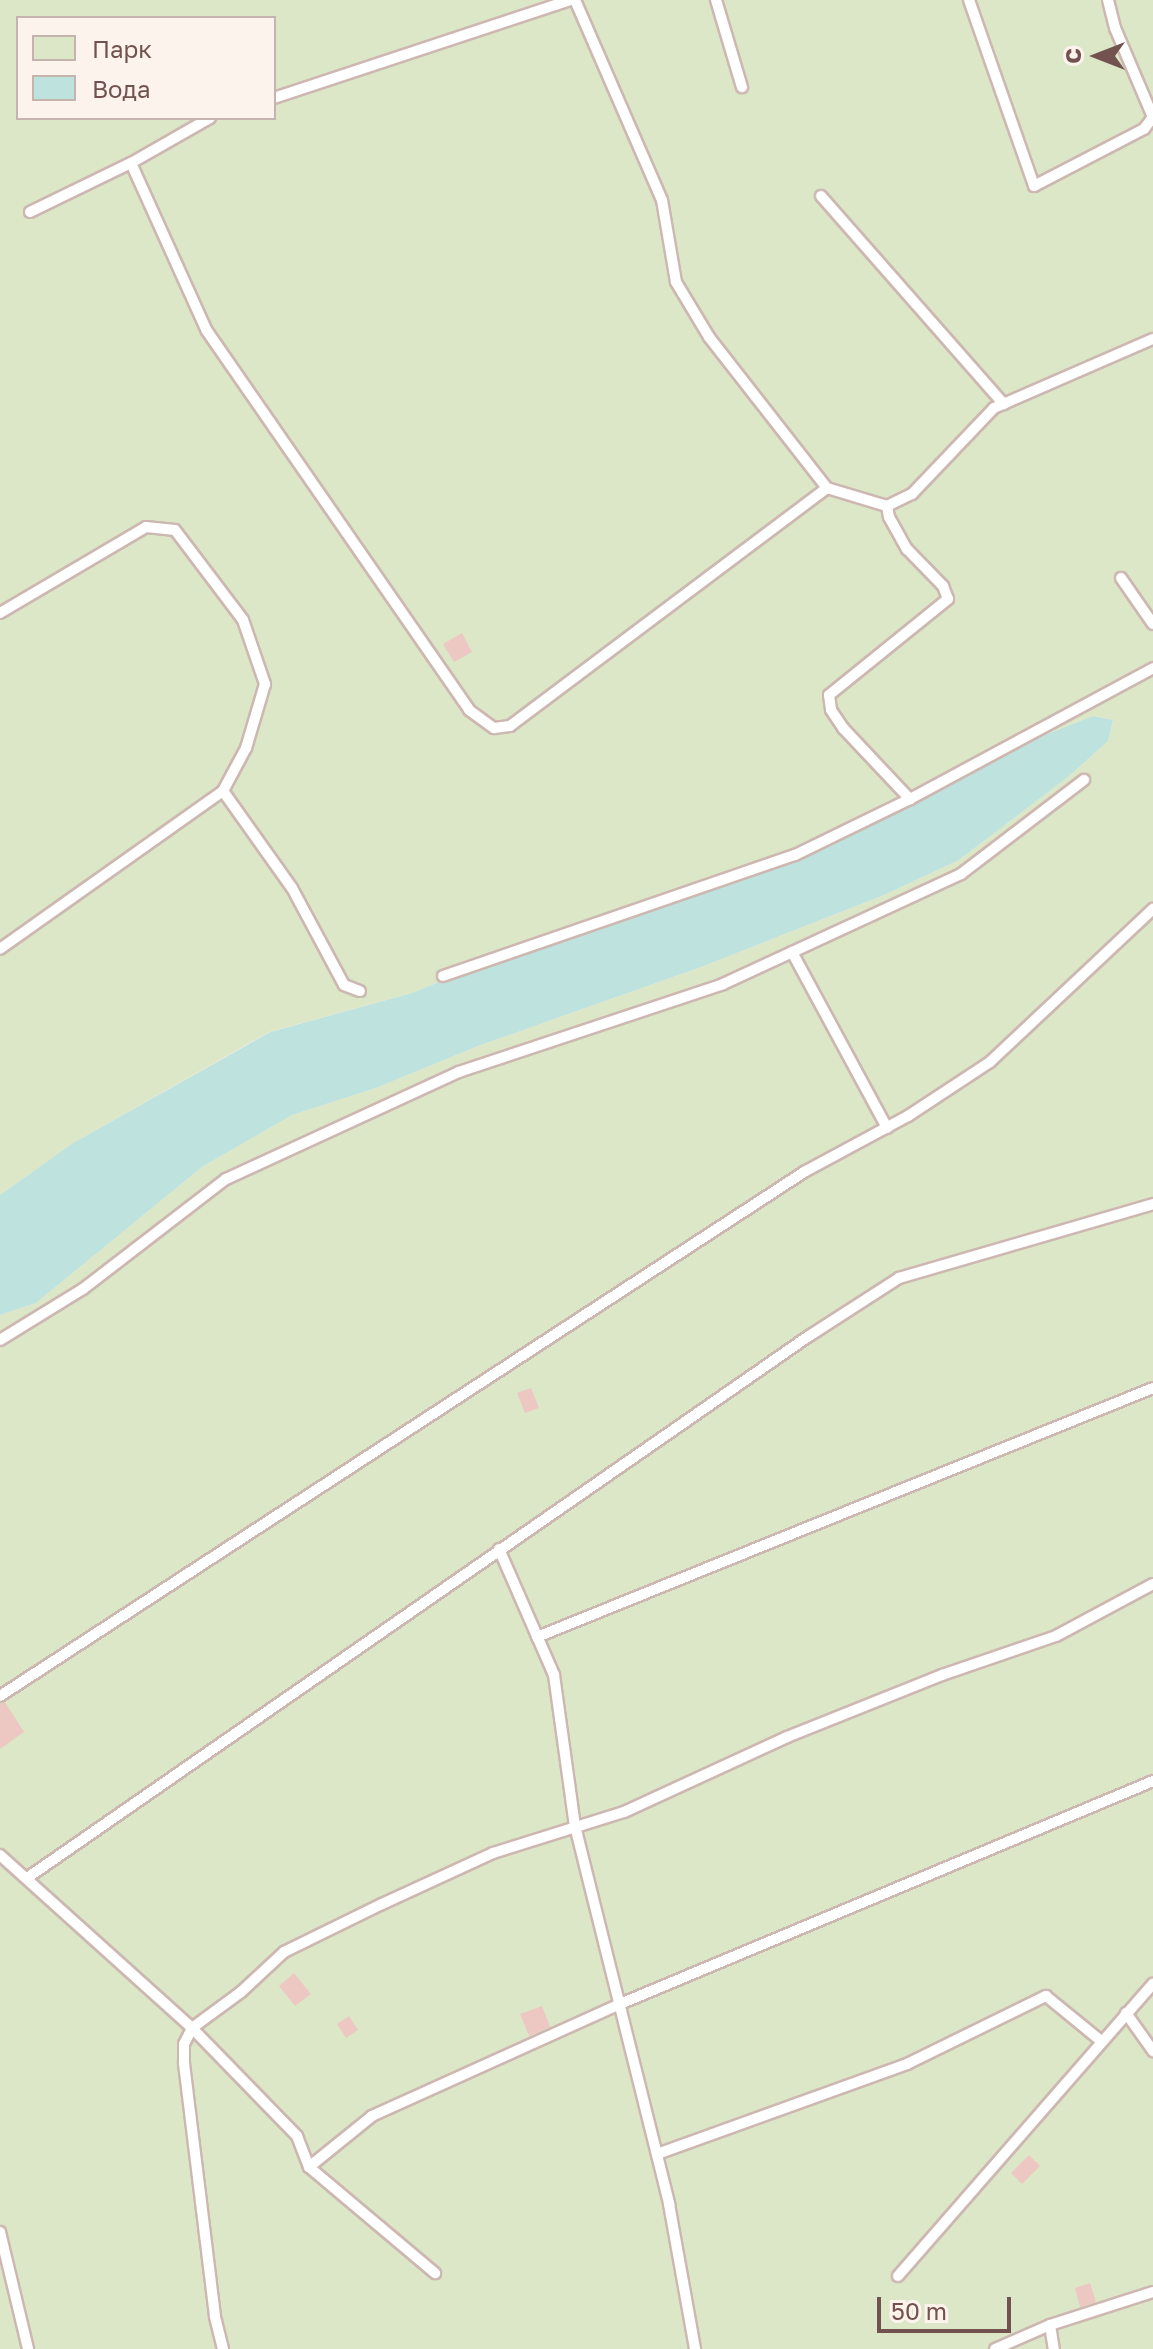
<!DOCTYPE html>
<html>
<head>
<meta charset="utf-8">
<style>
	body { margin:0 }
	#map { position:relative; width:1153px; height:2349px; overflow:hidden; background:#faeee7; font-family:"Golos Text",sans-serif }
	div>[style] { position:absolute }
	.green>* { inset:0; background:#dce7c7 }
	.water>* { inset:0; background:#bee2de }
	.building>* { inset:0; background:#edc8c2 }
	.roads { filter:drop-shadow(2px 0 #cdb7b1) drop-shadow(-2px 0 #cdb7b1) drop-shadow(0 2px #cdb7b1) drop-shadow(0 -2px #cdb7b1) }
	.lane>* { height:10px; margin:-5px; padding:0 5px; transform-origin:5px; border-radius:5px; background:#fff }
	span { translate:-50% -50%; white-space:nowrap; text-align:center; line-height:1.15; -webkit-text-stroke:6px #fdf3ed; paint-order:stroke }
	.legend { position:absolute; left:16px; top:16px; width:260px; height:104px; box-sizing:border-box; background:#fdf3ed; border:2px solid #c5b3ad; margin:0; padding:10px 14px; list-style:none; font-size:24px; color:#72524e }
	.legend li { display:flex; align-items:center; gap:16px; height:40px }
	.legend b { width:40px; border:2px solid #c5b3ad }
	.north { position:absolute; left:1057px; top:16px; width:80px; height:80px; -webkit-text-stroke:6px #fdf3ed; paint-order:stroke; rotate:270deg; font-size:22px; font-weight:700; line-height:32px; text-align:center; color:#72524e }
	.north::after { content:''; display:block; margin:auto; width:28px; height:36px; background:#72524e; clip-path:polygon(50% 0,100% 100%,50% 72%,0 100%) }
	.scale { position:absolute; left:877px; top:2297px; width:134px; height:36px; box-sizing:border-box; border:4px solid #72524e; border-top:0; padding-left:10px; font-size:24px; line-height:28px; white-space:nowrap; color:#72524e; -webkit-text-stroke:6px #fdf3ed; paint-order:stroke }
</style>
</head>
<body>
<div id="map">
	<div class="green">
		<div style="clip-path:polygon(evenodd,0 0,1153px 0,1153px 2349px,0 2349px,0 1315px,36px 1303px,202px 1167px,292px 1115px,376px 1088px,478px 1046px,704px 966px,884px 895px,959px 860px,1068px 777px,1108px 741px,1113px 720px,1093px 716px,1047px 734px,900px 811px,762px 869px,555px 944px,495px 959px,412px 993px,269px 1032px,73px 1143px,0 1195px,0 0,18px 18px,274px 18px,274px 118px,18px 118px,18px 18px)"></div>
	</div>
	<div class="water">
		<div style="clip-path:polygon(1093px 716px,1113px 720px,1108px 741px,1068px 777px,959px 860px,884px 895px,704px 966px,478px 1046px,376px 1088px,292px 1115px,202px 1167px,36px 1303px,0 1315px,0 1195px,73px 1143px,270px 1032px,412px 993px,495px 959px,555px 944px,762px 870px,900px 811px,1047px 734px)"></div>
	</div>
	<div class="building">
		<div style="clip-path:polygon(462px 633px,472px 652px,454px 662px,443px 644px)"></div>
		<div style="clip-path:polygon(531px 1388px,539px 1408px,525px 1413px,517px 1393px)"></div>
		<div style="clip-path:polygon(5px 1702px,24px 1732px,0 1749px,0 1704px)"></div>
		<div style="clip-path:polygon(294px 1973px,311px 1994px,295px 2006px,279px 1986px)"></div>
		<div style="clip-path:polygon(542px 2006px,550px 2027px,529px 2036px,520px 2014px)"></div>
		<div style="clip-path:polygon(349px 2016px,358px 2030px,346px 2038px,337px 2024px)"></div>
		<div style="clip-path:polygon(1029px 2155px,1040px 2166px,1022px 2184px,1011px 2173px)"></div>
		<div style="clip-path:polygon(1090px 2283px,1096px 2302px,1080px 2307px,1075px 2288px)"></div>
	</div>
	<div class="roads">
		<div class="lane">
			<div style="left:575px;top:0;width:218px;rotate:66.5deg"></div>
			<div style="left:662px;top:200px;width:83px;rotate:80.3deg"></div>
			<div style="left:676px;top:282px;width:64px;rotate:59deg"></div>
			<div style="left:709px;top:337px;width:192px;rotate:52deg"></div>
			<div style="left:716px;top:0;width:91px;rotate:73.4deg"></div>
			<div style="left:969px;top:0;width:197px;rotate:70.7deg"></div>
			<div style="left:1034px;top:186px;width:124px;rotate:-27.4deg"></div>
			<div style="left:1144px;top:129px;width:15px;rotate:-53deg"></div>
			<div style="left:1108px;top:0;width:29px;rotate:76deg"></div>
			<div style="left:1115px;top:28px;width:97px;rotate:66.9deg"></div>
			<div style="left:274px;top:98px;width:312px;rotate:-18.3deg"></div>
			<div style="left:131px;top:163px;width:184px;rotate:65.7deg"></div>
			<div style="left:207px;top:331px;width:461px;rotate:55.3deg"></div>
			<div style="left:469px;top:710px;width:31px;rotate:36deg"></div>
			<div style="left:494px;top:728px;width:16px;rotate:-7deg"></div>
			<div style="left:510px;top:726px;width:396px;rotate:-36.9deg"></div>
			<div style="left:827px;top:488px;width:63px;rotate:16.7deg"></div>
			<div style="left:887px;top:506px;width:28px;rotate:-26deg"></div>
			<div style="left:912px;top:494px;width:119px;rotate:-46.4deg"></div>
			<div style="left:994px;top:408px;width:173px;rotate:-23.5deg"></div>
			<div style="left:821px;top:196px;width:277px;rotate:48.7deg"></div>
			<div style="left:30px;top:212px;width:112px;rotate:-25.9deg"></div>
			<div style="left:131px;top:163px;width:91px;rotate:-29.7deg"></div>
			<div style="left:887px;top:506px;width:11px;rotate:80deg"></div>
			<div style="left:889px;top:517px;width:37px;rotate:61deg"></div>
			<div style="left:907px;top:549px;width:52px;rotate:45.8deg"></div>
			<div style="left:943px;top:586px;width:14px;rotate:69deg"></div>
			<div style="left:948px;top:599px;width:153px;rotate:141.1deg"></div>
			<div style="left:829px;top:695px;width:15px;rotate:82deg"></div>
			<div style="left:831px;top:710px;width:22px;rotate:56deg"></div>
			<div style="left:843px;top:728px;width:98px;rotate:46.7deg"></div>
			<div style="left:1121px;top:578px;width:56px;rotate:55.2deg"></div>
			<div style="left:0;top:613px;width:169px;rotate:-30.5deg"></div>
			<div style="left:146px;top:527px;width:29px;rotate:6deg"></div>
			<div style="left:175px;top:530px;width:113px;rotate:52.9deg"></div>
			<div style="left:243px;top:620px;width:68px;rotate:71deg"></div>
			<div style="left:265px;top:684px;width:67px;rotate:106.5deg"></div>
			<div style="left:246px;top:748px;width:49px;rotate:118.1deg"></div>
			<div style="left:223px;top:791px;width:273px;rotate:144.7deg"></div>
			<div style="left:223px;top:791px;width:119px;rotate:54.6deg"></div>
			<div style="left:292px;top:888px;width:110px;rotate:61.8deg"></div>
			<div style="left:344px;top:985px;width:17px;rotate:21deg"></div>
			<div style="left:792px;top:952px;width:200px;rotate:61.6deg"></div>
			<div style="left:443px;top:976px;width:372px;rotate:-19deg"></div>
			<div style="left:795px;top:855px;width:128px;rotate:-26deg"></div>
			<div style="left:910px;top:799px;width:276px;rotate:-28.3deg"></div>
			<div style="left:0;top:1340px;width:97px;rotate:-31.6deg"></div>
			<div style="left:83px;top:1289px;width:180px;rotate:-37.6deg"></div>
			<div style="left:226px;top:1179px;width:256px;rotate:-24.7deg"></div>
			<div style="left:459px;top:1072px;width:278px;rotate:-18.4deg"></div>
			<div style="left:723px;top:984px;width:262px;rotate:-24.8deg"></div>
			<div style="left:961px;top:874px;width:155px;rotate:-37.4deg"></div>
			<div style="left:499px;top:1549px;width:137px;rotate:66.4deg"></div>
			<div style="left:554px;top:1675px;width:152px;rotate:82.1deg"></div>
			<div style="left:575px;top:1826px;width:390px;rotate:76deg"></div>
			<div style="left:669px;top:2204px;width:147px;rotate:79.8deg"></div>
			<div style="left:537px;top:1637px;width:664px;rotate:-22.01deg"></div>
			<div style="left:0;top:1696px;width:960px;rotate:-33.09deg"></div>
			<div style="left:804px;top:1172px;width:118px;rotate:-28.3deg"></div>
			<div style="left:908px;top:1116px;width:98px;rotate:-33.4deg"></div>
			<div style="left:990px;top:1062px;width:224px;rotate:-43.2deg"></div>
			<div style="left:0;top:1855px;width:258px;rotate:42deg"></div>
			<div style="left:192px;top:2028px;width:151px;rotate:45.8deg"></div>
			<div style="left:297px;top:2136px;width:33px;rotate:69deg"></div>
			<div style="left:309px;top:2167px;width:165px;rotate:40.1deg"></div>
			<div style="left:27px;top:1878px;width:951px;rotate:-34.73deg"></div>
			<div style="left:809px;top:1336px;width:107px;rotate:-32.8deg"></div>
			<div style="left:899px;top:1278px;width:265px;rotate:-16.2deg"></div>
			<div style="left:1126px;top:2013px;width:47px;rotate:54.6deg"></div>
			<div style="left:657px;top:2154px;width:266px;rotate:-19.8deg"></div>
			<div style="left:907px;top:2064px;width:155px;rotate:-26.1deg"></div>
			<div style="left:1046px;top:1996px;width:71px;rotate:39.3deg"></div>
			<div style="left:309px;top:2167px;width:81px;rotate:-39deg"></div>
			<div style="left:372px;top:2116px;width:272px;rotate:-24.3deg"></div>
			<div style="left:620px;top:2004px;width:578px;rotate:-22.7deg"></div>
			<div style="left:0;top:2232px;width:120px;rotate:76.5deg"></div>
			<div style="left:898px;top:2276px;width:388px;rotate:-48.9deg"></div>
			<div style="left:1050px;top:2325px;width:24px;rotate:81deg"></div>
			<div style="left:223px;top:2349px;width:34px;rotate:-104deg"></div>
			<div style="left:215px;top:2316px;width:256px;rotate:-97deg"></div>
			<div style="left:184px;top:2062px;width:18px;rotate:-90deg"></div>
			<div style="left:184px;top:2044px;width:18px;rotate:-63deg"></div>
			<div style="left:192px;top:2028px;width:61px;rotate:-36.3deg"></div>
			<div style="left:241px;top:1992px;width:59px;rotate:-42.9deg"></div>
			<div style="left:284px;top:1952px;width:109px;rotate:-26.1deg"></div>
			<div style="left:382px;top:1904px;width:122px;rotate:-24.7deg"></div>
			<div style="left:493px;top:1853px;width:137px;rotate:-17.4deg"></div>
			<div style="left:624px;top:1812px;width:179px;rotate:-24.7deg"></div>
			<div style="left:787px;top:1737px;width:167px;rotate:-21.8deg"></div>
			<div style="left:942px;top:1675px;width:120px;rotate:-18.9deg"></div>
			<div style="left:1056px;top:1636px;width:110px;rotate:-28.2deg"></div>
			<div style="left:995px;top:2349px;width:60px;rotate:-23.6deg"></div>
			<div style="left:1050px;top:2325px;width:108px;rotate:-17.8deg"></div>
		</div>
	</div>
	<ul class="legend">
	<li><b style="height:22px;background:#dce7c7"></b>Парк</li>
	<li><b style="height:22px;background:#bee2de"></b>Вода</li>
	</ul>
	<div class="north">С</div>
	<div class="scale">50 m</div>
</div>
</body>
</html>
